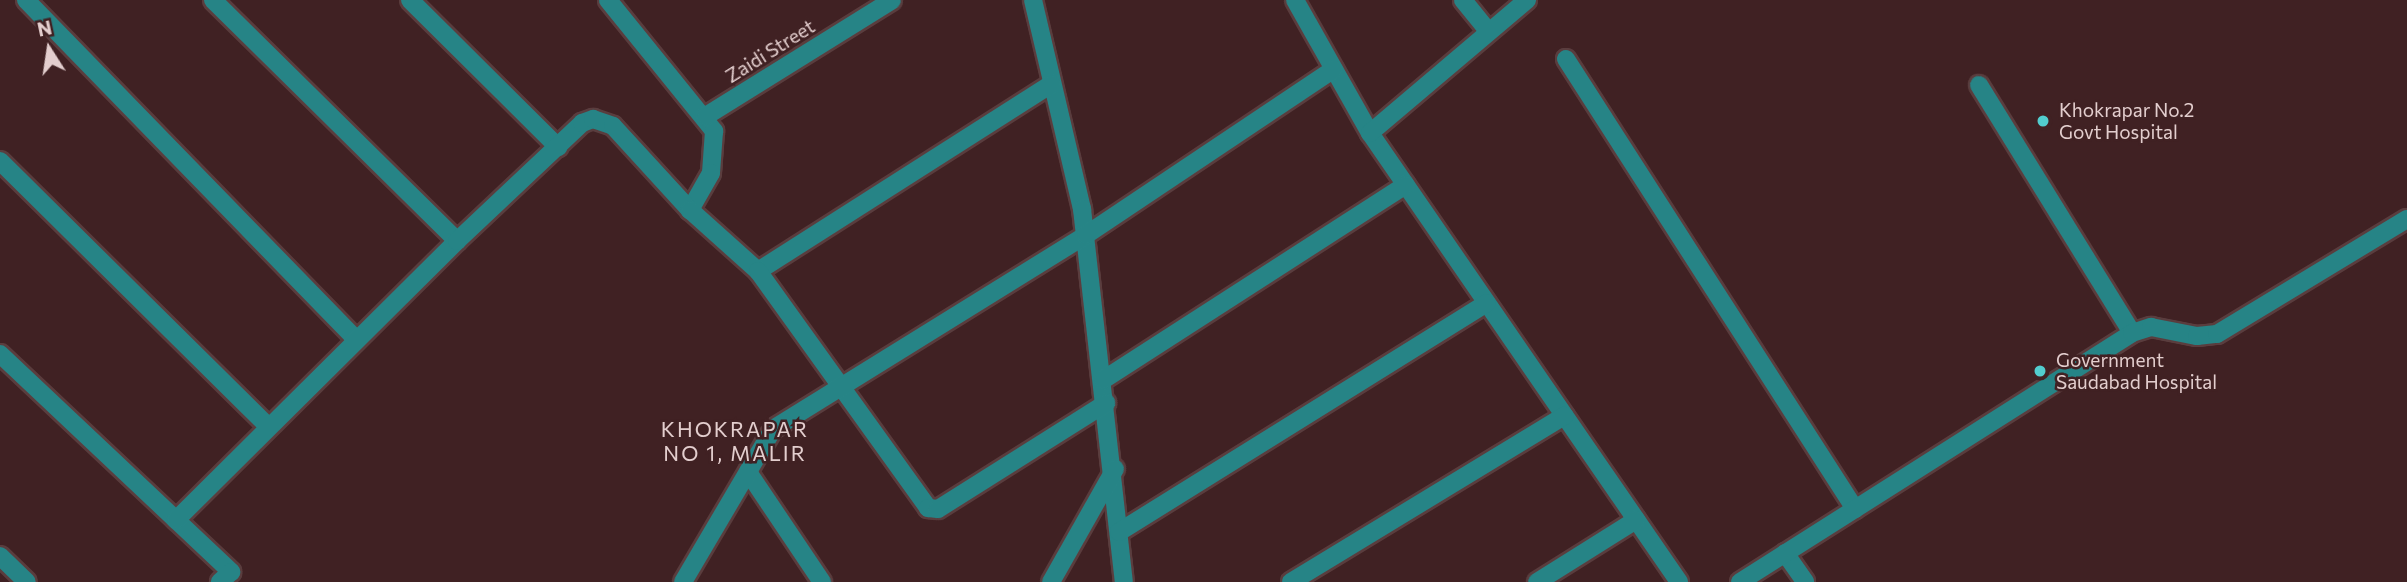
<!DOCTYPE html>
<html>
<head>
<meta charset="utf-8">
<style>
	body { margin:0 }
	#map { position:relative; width:2407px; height:582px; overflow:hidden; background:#402123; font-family:Commissioner,sans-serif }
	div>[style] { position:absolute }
	.roads { filter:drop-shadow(2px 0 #5a3d3e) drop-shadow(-2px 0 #5a3d3e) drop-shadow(0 2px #5a3d3e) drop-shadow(0 -2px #5a3d3e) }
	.minor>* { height:18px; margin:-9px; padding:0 9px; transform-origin:9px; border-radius:9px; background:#268486 }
	.dots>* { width:19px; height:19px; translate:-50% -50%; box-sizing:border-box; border:4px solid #402123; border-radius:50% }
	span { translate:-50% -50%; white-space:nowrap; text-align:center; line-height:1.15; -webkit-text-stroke:5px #402123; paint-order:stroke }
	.street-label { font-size:19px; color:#e3cece }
	.poi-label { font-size:19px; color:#e3cece }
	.left { translate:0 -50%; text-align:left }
	.neighbourhood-label { font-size:21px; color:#e3cece; letter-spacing:2px }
	.north { position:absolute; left:14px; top:14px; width:70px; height:70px; -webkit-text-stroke:5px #402123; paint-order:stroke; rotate:348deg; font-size:19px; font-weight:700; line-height:28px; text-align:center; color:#e3cece }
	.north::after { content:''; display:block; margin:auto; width:24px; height:32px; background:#e3cece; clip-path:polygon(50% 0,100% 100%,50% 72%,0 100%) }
</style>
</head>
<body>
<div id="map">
	<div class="roads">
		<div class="minor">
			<div style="left:26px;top:0;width:473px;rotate:45.8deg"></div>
			<div style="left:213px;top:0;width:343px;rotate:44.6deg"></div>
			<div style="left:410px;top:0;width:209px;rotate:44.8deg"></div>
			<div style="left:608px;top:0;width:169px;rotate:51deg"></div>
			<div style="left:714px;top:131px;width:42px;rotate:94.1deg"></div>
			<div style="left:711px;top:173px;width:43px;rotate:119.6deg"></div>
			<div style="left:1033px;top:0;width:215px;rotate:76.8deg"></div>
			<div style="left:1082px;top:209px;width:375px;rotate:83.6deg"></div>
			<div style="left:1295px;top:0;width:153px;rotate:60.6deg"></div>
			<div style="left:1370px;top:133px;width:545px;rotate:55.46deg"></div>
			<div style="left:1463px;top:0;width:41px;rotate:50.9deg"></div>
			<div style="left:1566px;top:59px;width:535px;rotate:57.29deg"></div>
			<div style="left:1979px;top:85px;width:291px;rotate:58.3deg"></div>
			<div style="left:706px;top:116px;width:219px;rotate:-31.9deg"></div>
			<div style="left:1370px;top:133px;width:206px;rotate:-40.3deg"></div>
			<div style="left:0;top:161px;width:377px;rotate:44.7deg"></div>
			<div style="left:758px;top:271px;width:348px;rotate:-32.5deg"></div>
			<div style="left:0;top:354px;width:318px;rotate:43.3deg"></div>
			<div style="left:231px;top:572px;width:15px;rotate:138deg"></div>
			<div style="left:1103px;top:380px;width:360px;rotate:-32.8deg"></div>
			<div style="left:748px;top:472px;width:133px;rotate:56.1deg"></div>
			<div style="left:176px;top:520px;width:396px;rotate:-44.8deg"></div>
			<div style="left:457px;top:241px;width:172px;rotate:-43.3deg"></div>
			<div style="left:582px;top:123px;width:12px;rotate:-20deg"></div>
			<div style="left:593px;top:119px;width:21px;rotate:19deg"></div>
			<div style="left:613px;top:126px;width:114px;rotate:47.5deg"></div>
			<div style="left:690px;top:210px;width:91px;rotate:41.9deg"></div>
			<div style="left:758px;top:271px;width:292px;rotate:54.3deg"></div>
			<div style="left:928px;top:508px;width:10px;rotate:6deg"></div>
			<div style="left:938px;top:509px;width:199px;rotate:-32.2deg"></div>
			<div style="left:1119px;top:532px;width:433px;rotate:-31.9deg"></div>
			<div style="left:1785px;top:553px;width:35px;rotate:55deg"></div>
			<div style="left:0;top:556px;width:37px;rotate:44deg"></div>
			<div style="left:683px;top:582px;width:178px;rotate:-59.5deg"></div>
			<div style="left:773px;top:429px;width:368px;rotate:-31.8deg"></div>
			<div style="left:1086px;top:235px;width:298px;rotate:-33.8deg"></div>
			<div style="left:1051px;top:582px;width:130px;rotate:-60.5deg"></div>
			<div style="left:1291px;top:582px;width:320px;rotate:-31.3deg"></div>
			<div style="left:1537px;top:582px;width:117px;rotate:-32.1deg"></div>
			<div style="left:1740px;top:582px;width:464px;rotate:-32.4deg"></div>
			<div style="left:2132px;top:333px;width:20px;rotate:-18deg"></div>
			<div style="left:2151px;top:327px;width:47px;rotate:11.1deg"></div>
			<div style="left:2197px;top:336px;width:20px;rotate:-6deg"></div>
			<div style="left:2217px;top:334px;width:222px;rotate:-31.2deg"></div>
		</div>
	</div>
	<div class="dots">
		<div style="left:2043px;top:121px;background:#52cdce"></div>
		<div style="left:2040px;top:371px;background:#52cdce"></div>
	</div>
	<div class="street-label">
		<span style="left:770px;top:51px;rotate:-32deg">Zaidi Street</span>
	</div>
	<div class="poi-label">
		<span class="left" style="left:2059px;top:121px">Khokrapar No.2<br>Govt Hospital</span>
		<span class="left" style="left:2056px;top:371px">Government<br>Saudabad Hospital</span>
	</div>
	<div class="neighbourhood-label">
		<span style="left:735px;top:441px">KHOKRAPAR<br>NO 1, MALIR</span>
	</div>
	<div class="north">N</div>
</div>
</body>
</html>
